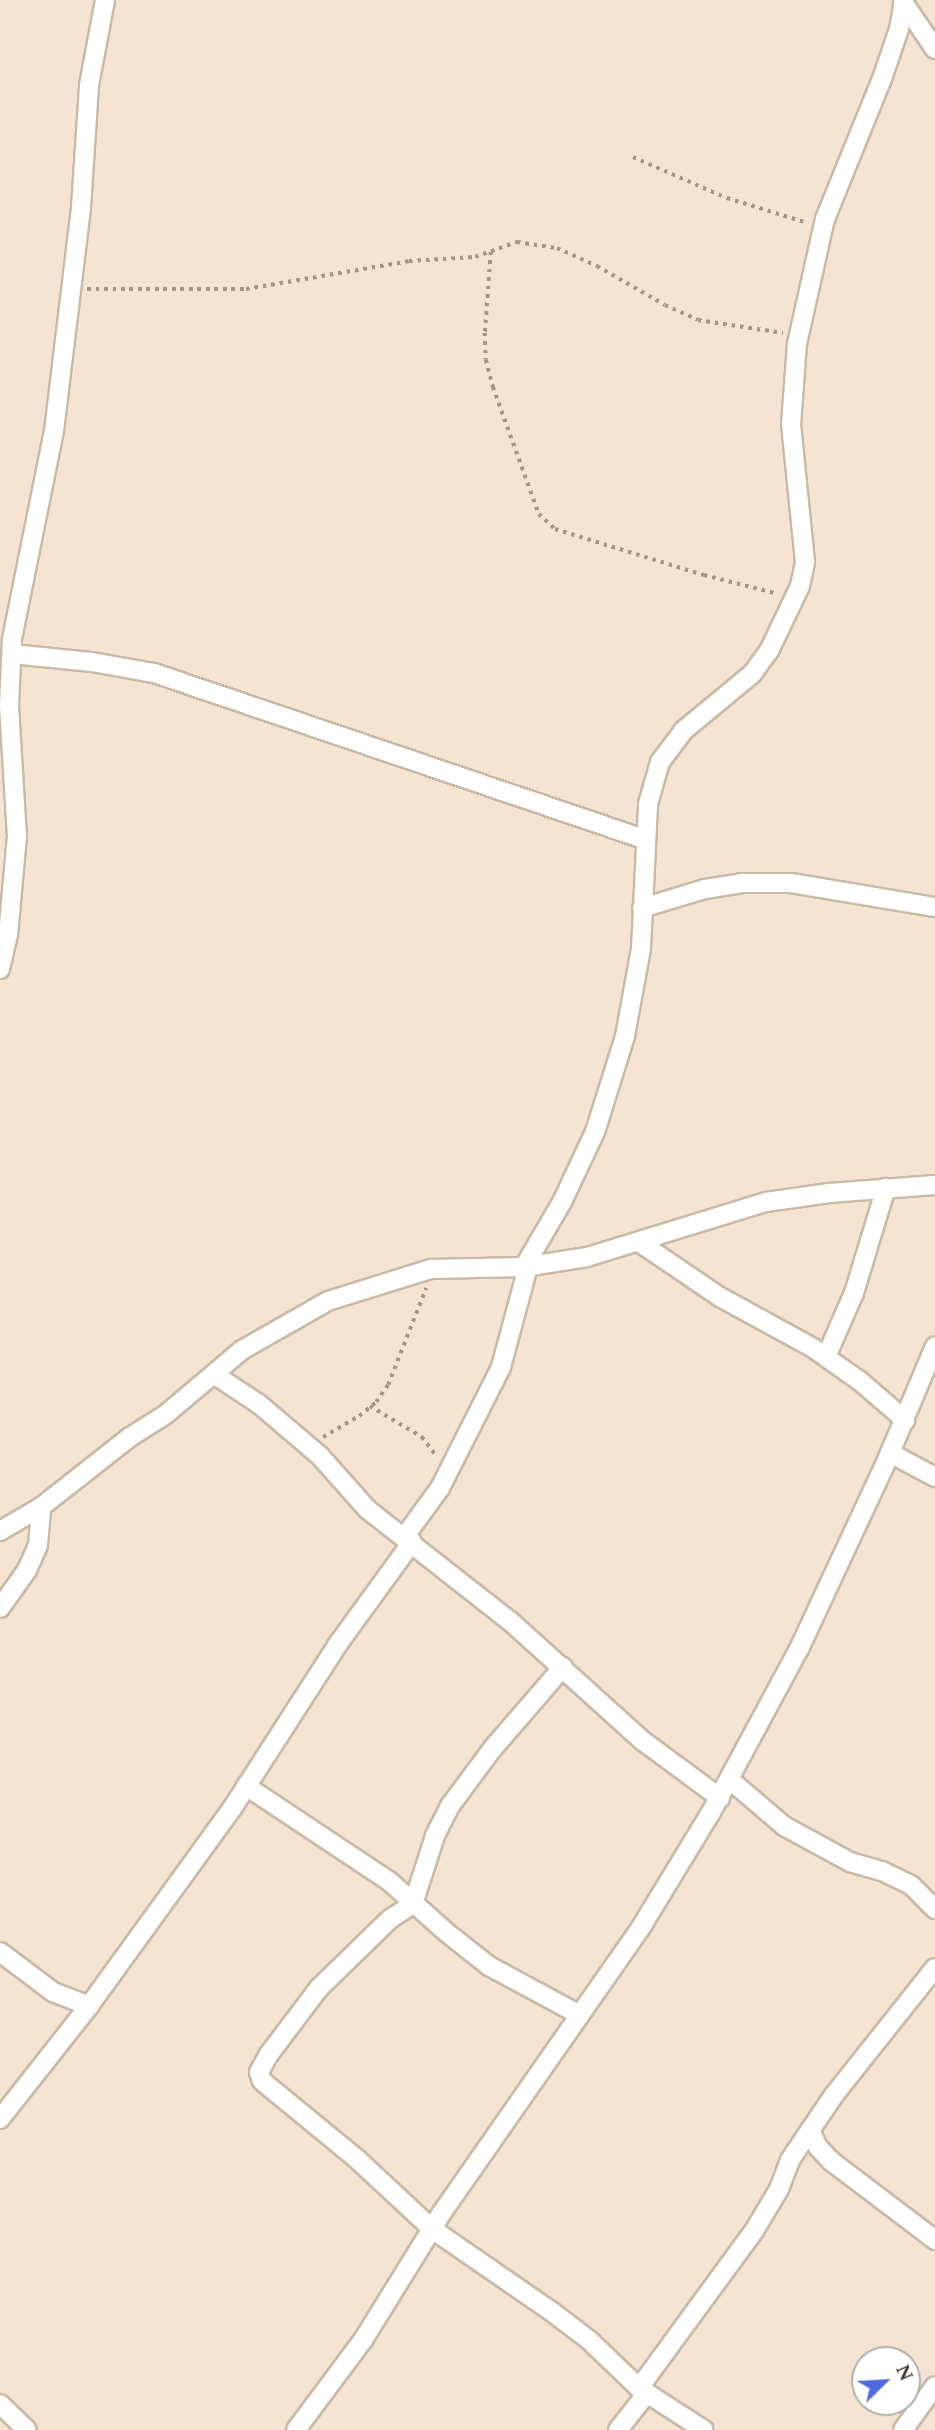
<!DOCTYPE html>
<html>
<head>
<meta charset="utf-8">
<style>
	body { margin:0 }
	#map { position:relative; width:935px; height:2430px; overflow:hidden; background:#f4e4d1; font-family:Spectral,serif }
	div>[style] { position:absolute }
	.path>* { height:3.5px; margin-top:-1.75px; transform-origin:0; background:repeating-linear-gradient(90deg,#a29688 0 3.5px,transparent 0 8.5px) }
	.roads { filter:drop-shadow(2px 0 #c9baa7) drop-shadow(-2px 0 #c9baa7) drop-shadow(0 2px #c9baa7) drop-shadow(0 -2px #c9baa7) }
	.minor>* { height:18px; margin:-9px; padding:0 9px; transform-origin:9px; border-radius:9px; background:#fff }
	span { translate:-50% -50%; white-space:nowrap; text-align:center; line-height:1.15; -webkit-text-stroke:7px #fff; paint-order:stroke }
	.north { position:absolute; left:851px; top:2346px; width:70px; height:70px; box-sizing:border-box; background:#fff; border:2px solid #b2b0ad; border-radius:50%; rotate:66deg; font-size:19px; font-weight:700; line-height:28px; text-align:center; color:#3f3931 }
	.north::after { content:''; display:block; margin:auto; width:24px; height:32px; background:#526adf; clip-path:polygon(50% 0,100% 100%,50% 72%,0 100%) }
</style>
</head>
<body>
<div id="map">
	<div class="path">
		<div style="left:633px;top:157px;width:103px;rotate:23.6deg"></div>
		<div style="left:727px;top:198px;width:85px;rotate:17.2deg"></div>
		<div style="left:491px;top:252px;width:81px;rotate:94.2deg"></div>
		<div style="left:485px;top:333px;width:27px;rotate:88deg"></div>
		<div style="left:486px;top:360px;width:28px;rotate:75deg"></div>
		<div style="left:493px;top:387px;width:135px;rotate:70.1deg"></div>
		<div style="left:539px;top:514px;width:22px;rotate:43deg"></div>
		<div style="left:555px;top:529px;width:156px;rotate:17.2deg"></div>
		<div style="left:704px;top:575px;width:76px;rotate:14.4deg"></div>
		<div style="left:87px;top:289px;width:159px"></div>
		<div style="left:246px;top:289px;width:165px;rotate:-9.7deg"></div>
		<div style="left:409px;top:261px;width:66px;rotate:-3.5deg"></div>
		<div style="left:475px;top:257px;width:45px;rotate:-19.7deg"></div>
		<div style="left:517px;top:242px;width:40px;rotate:8.5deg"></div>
		<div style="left:557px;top:248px;width:44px;rotate:24.2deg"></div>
		<div style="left:597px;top:266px;width:78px;rotate:29.8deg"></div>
		<div style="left:665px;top:305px;width:36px;rotate:24deg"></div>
		<div style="left:698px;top:320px;width:86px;rotate:8.7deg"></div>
		<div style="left:370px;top:1406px;width:61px;rotate:30.8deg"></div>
		<div style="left:422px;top:1437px;width:25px;rotate:53deg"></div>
		<div style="left:323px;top:1437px;width:42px;rotate:-30.3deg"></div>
		<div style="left:359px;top:1416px;width:22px;rotate:-39deg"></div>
		<div style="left:376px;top:1402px;width:21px;rotate:-55deg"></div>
		<div style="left:388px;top:1385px;width:104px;rotate:-68.6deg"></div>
	</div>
	<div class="roads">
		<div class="minor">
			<div style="left:903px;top:2px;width:57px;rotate:55.8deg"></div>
			<div style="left:12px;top:654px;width:80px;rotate:5.7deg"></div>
			<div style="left:92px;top:662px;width:63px;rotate:10.1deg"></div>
			<div style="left:154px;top:673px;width:517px;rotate:18.72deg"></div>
			<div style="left:642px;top:908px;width:66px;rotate:-16.8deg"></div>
			<div style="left:705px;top:889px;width:36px;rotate:-9deg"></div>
			<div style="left:741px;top:883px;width:50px"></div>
			<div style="left:791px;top:883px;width:146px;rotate:9.5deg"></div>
			<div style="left:0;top:969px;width:35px;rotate:-77deg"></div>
			<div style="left:8px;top:935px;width:98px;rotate:-84.8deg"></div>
			<div style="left:17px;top:837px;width:132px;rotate:-93.5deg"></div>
			<div style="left:9px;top:705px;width:66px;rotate:-87.4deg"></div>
			<div style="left:12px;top:639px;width:212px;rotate:-78.6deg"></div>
			<div style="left:54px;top:431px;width:226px;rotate:-83.1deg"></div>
			<div style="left:81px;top:207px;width:122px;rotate:-86.2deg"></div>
			<div style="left:89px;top:85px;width:86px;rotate:-79.3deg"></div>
			<div style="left:639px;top:1242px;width:98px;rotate:34.2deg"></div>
			<div style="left:720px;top:1297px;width:106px;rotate:28.7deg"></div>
			<div style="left:813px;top:1348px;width:57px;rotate:35.1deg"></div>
			<div style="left:860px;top:1381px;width:60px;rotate:40.9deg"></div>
			<div style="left:524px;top:1267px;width:75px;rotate:-59.7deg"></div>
			<div style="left:562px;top:1202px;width:77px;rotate:-64.8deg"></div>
			<div style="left:595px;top:1132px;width:101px;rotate:-72.6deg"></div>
			<div style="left:625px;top:1036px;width:88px;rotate:-79.6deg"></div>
			<div style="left:641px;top:949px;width:145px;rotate:-87.2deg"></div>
			<div style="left:648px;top:804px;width:44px;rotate:-74.1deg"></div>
			<div style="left:660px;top:762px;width:39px;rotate:-53deg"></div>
			<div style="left:683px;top:731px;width:89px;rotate:-39.6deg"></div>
			<div style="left:752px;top:674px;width:29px;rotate:-54deg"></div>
			<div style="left:769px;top:651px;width:72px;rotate:-64.5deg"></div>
			<div style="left:800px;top:586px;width:25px;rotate:-78deg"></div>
			<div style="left:805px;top:562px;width:138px;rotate:-95.8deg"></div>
			<div style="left:791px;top:425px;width:81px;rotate:-85.8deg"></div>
			<div style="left:797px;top:344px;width:128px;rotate:-77.4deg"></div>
			<div style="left:825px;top:219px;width:154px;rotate:-67.9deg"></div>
			<div style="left:883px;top:76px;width:50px;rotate:-71.2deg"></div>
			<div style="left:899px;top:29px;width:29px;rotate:-80deg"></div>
			<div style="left:826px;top:1357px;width:70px;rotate:-66.4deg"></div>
			<div style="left:854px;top:1293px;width:110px;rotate:-73.1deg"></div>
			<div style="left:215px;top:1375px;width:53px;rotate:33.4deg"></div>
			<div style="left:259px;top:1404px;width:80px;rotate:40.4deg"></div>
			<div style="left:320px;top:1456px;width:71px;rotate:48.4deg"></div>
			<div style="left:367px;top:1509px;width:182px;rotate:38.1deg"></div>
			<div style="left:510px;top:1621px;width:179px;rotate:42.1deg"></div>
			<div style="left:643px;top:1741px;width:96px;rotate:36.5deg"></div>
			<div style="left:890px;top:1453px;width:51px;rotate:28.1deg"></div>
			<div style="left:0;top:1531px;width:48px;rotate:-30.3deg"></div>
			<div style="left:41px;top:1507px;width:113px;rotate:-38.2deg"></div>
			<div style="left:130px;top:1437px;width:41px;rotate:-32.2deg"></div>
			<div style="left:165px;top:1415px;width:101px;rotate:-40.2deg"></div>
			<div style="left:242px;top:1350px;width:99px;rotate:-29.7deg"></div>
			<div style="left:328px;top:1301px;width:108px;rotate:-17.3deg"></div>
			<div style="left:431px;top:1269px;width:93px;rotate:-1.2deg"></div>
			<div style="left:524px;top:1267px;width:64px;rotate:-9deg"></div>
			<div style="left:587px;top:1257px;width:187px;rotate:-17.1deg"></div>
			<div style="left:766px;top:1202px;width:64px;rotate:-8.1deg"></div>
			<div style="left:829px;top:1193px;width:106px;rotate:-4.3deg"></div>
			<div style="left:405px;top:1536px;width:59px;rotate:-53.9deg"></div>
			<div style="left:440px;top:1488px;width:136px;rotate:-63.2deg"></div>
			<div style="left:501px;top:1367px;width:104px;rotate:-74.9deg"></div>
			<div style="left:0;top:1608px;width:47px;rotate:-54.6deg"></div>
			<div style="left:27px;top:1570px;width:27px;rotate:-66deg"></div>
			<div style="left:38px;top:1545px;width:38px;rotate:-85deg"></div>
			<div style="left:563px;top:1667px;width:107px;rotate:130.8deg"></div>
			<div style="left:493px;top:1748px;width:72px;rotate:126.6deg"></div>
			<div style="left:450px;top:1806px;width:34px;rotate:117deg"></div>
			<div style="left:435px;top:1836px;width:71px;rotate:107.9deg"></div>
			<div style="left:413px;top:1904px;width:27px;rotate:147deg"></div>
			<div style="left:390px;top:1919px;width:99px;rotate:135.8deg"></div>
			<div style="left:319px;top:1988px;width:83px;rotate:127.1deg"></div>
			<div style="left:269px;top:2054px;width:21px;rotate:119deg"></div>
			<div style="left:259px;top:2072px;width:9px;rotate:72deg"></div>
			<div style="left:262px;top:2081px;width:123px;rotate:39.4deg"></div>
			<div style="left:357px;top:2159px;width:103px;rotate:43deg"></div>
			<div style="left:432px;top:2229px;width:145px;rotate:34.6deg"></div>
			<div style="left:551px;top:2311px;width:48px;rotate:37.3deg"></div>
			<div style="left:589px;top:2340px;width:69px;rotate:43.8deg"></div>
			<div style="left:639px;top:2388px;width:77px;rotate:32.9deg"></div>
			<div style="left:729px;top:1779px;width:72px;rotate:40.5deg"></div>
			<div style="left:784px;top:1826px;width:75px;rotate:28.6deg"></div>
			<div style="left:850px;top:1862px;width:33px;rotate:16deg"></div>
			<div style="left:882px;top:1871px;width:32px;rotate:26deg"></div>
			<div style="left:911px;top:1885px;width:34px;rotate:45deg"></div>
			<div style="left:246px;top:1786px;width:172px;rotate:33.6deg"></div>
			<div style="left:389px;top:1881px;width:76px;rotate:41.8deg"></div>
			<div style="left:446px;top:1932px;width:55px;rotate:38.3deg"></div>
			<div style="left:489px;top:1966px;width:103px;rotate:28.3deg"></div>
			<div style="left:0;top:1952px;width:66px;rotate:37deg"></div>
			<div style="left:53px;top:1992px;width:39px;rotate:21deg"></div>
			<div style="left:0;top:2119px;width:144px;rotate:-51.8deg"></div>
			<div style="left:89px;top:2006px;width:246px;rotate:-54.1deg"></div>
			<div style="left:233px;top:1807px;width:194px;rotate:-57.2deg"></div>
			<div style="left:338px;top:1644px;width:126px;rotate:-54deg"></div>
			<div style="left:810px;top:2130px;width:19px;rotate:65deg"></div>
			<div style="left:818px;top:2147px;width:19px;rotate:47deg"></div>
			<div style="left:831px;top:2161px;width:131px;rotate:37.2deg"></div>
			<div style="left:639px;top:2388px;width:195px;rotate:-53.8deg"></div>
			<div style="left:754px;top:2231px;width:49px;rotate:-59.2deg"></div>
			<div style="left:779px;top:2189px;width:31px;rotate:-69deg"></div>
			<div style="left:790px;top:2160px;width:78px;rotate:-55.9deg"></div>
			<div style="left:834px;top:2095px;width:162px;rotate:-51.5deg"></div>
			<div style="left:0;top:2404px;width:37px;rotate:44deg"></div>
			<div style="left:296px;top:2430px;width:112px;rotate:-53.3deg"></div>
			<div style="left:363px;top:2340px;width:148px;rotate:-58.2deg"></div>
			<div style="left:441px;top:2214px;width:353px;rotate:-55.1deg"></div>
			<div style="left:643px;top:1924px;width:129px;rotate:-58.7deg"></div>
			<div style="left:710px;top:1814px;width:187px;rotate:-61.7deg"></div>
			<div style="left:799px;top:1649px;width:201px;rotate:-65deg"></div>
			<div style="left:884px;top:1467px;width:131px;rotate:-67.1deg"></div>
			<div style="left:618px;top:2430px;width:47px;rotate:-51.9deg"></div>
			<div style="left:903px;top:2430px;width:54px;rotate:-54deg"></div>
		</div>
	</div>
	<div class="north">N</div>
</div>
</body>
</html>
